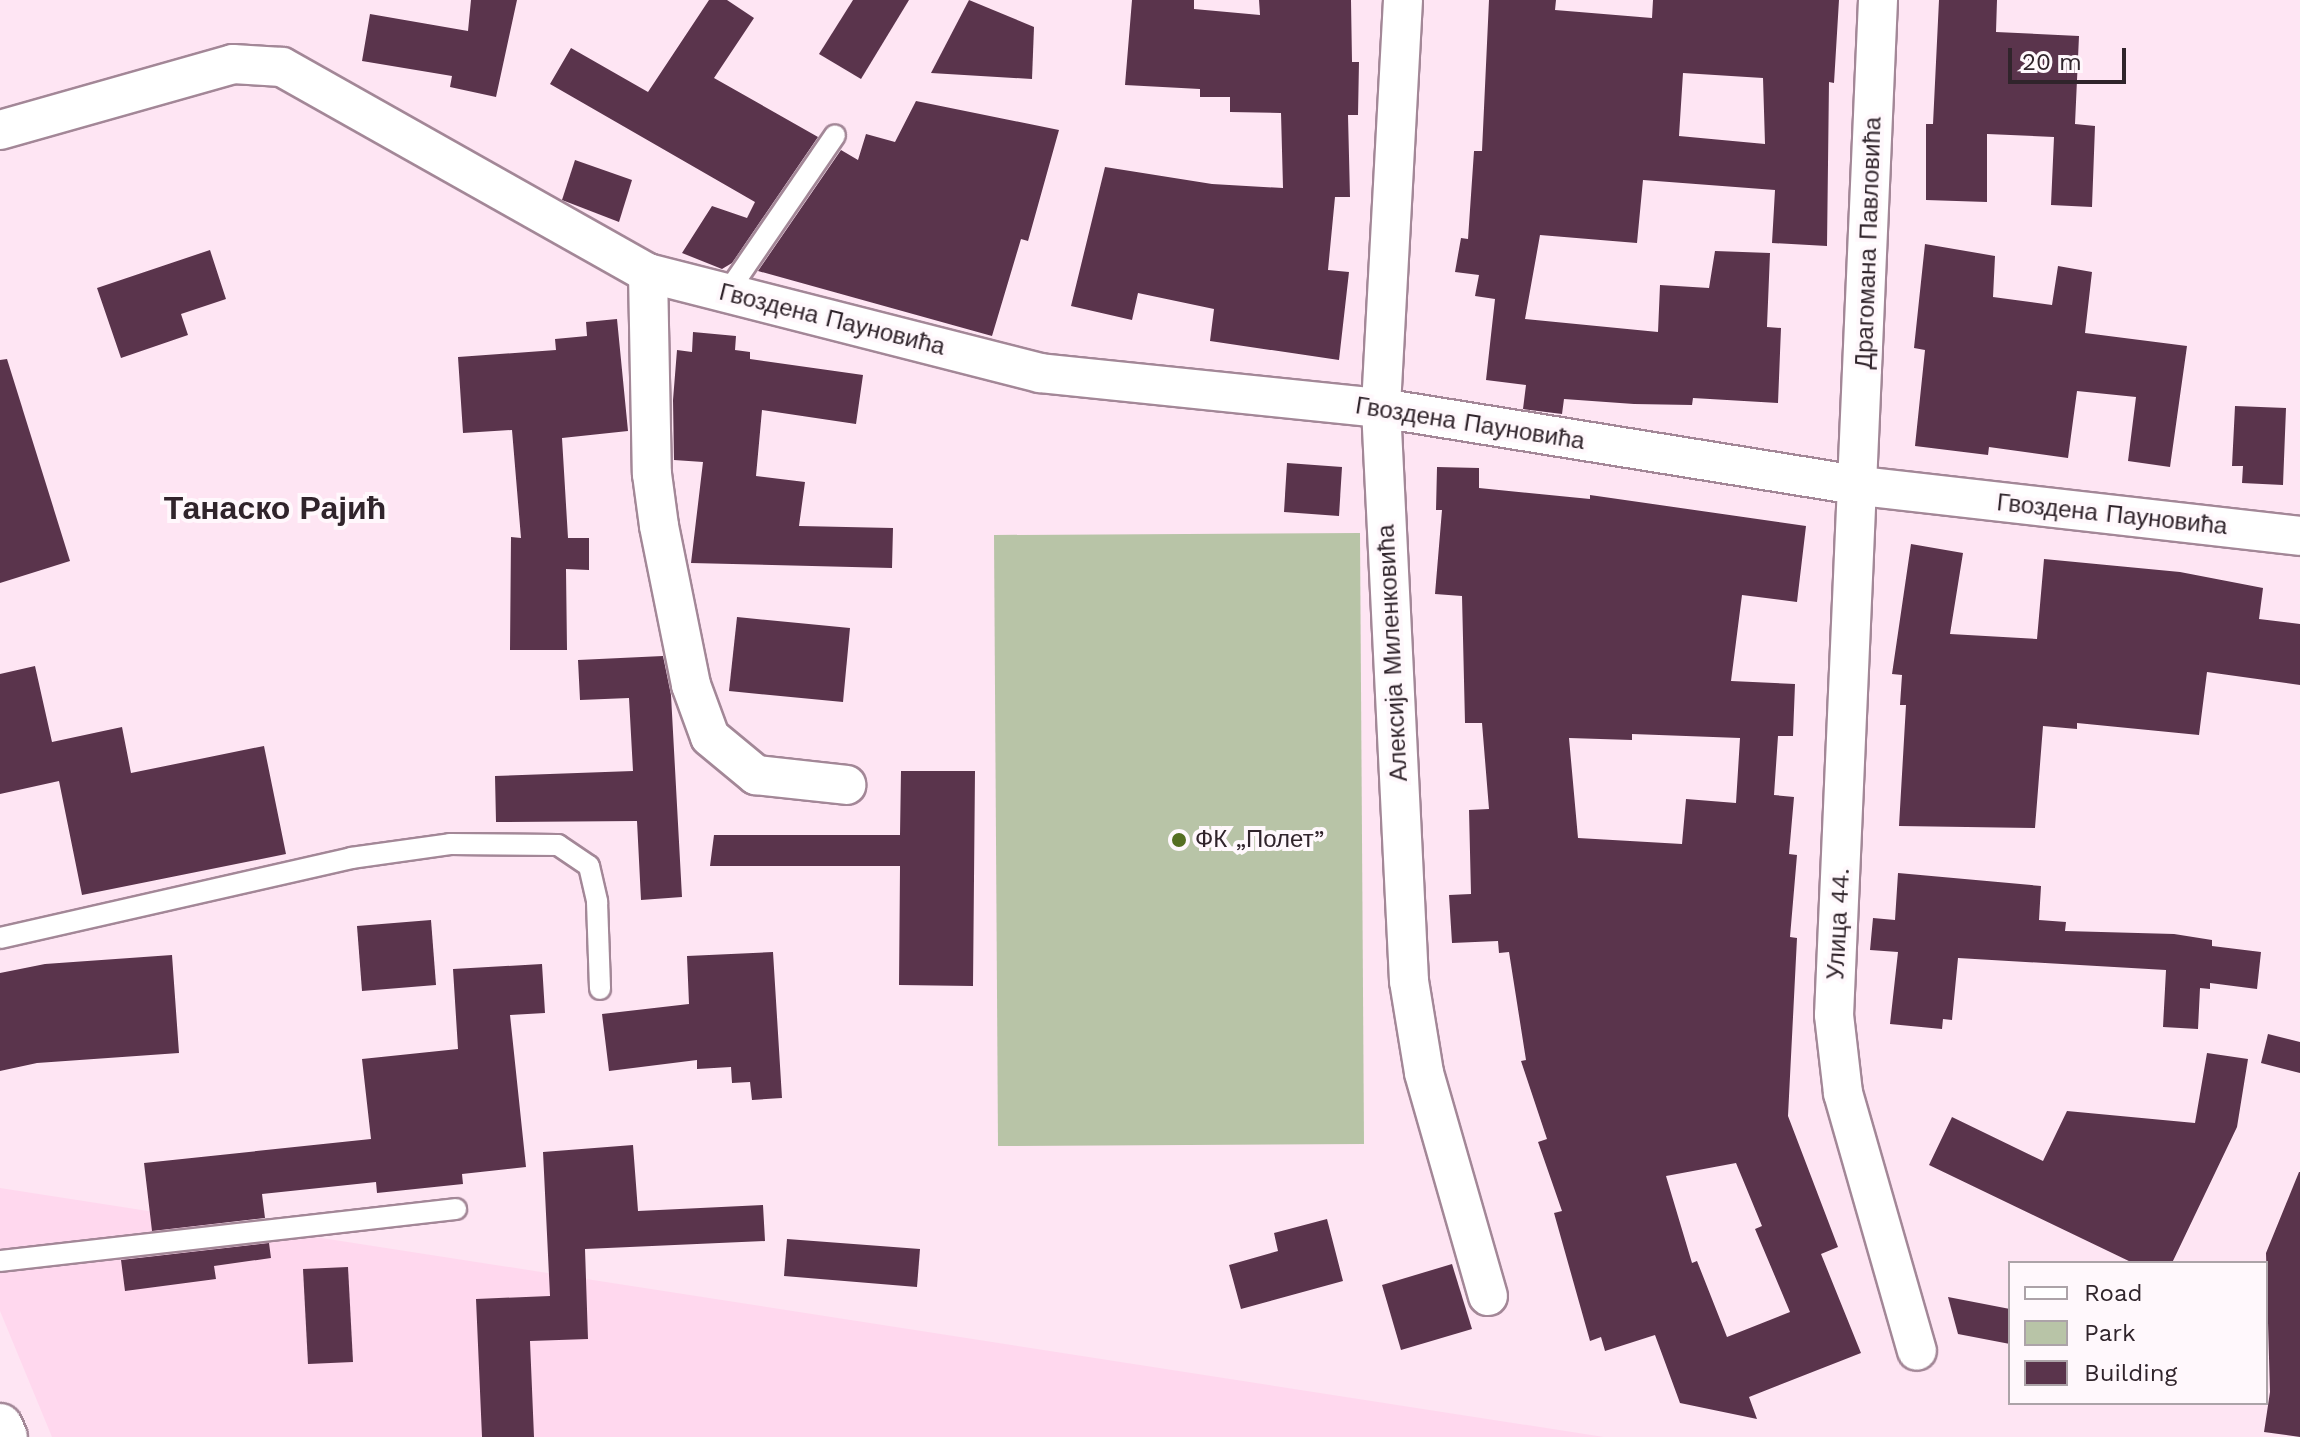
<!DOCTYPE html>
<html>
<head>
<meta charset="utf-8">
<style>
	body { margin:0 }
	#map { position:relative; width:2300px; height:1437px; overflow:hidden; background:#fee5f3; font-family:"Work Sans",sans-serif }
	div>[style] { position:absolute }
	.built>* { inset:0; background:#ffd8ee }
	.green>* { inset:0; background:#b8c4a7 }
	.building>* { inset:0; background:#5a344c }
	.roads { filter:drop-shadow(2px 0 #a38797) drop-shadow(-2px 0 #a38797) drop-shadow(0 2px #a38797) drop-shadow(0 -2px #a38797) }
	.service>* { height:20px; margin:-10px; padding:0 10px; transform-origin:10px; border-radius:10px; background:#fff }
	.minor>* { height:38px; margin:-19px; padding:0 19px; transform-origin:19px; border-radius:19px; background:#fff }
	.secondary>* { height:44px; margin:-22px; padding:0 22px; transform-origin:22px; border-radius:22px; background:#fff }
	.dots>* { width:22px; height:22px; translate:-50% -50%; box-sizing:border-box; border:4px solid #fff8fc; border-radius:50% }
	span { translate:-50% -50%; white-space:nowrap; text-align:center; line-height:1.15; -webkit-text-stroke:8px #fff8fc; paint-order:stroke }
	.street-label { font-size:24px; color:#30242b }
	.poi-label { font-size:24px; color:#30242b }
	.left { translate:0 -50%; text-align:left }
	.district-label { font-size:32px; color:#30242b; font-weight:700 }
	.legend { position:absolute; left:2008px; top:1261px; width:260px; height:144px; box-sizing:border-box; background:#fff8fc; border:2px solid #aca3a8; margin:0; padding:10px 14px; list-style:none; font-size:24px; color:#30242b }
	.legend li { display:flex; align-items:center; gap:16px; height:40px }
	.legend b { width:40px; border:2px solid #aca3a8 }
	.scale { position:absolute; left:2008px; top:48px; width:118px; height:36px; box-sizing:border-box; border:4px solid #30242b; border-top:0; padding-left:10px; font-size:24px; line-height:28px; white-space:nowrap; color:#30242b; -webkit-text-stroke:6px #fff8fc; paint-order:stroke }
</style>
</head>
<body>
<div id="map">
	<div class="built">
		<div style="clip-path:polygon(0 1188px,1604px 1437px,52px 1437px,0 1311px)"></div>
	</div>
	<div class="green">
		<div style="clip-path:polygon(1360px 533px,1364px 1144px,998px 1146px,994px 535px)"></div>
	</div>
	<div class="building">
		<div style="clip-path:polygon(471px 0,517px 0,496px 97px,450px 87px,452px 76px,362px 61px,370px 14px,468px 31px)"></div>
		<div style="clip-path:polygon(709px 0,727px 0,754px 18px,714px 78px,818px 137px,732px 263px,722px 269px,682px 253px,712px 206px,747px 218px,755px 202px,550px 84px,571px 48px,648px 92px)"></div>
		<div style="clip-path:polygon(853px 0,909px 0,861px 79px,819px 54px)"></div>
		<div style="clip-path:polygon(969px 0,1034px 27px,1032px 79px,931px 73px)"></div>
		<div style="clip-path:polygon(1132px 0,1194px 0,1194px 9px,1260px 15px,1259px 0,1351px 0,1352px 62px,1359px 62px,1358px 115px,1348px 115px,1350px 197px,1335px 197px,1328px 270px,1349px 272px,1339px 360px,1210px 341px,1214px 309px,1138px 293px,1132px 320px,1071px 306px,1105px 167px,1212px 184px,1283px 188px,1281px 113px,1230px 112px,1230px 97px,1200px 97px,1200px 89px,1125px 85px)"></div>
		<div style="clip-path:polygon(evenodd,1489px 0,1556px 0,1555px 10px,1652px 18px,1653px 0,1839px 0,1834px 83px,1829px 82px,1827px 246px,1772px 243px,1775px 190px,1643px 180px,1637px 243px,1540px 235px,1525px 319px,1658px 332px,1660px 285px,1709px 288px,1715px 251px,1770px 253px,1767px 327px,1781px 328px,1778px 403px,1693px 398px,1692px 405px,1634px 404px,1564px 399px,1562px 414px,1523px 409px,1526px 385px,1486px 380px,1495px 299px,1475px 296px,1479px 275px,1455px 272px,1461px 238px,1468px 239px,1474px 151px,1482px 151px,1489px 0,1683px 73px,1763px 78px,1765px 144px,1679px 136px,1683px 73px)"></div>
		<div style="clip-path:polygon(1939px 0,1997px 0,1996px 32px,2079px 36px,2075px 124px,2095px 126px,2092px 207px,2051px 205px,2054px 137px,1987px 134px,1987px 202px,1926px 200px,1926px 124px,1933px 124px)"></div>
		<div style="clip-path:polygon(916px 101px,1059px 130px,1028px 241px,1021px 239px,992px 336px,758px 271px,841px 150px,858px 160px,866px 134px,895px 142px)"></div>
		<div style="clip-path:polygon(575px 160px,632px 180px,619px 222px,562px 200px)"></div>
		<div style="clip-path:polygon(1925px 244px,1995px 256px,1993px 297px,2052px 305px,2058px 266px,2092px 272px,2085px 333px,2187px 346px,2170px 467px,2128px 461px,2136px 397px,2077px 391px,2068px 458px,1989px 447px,1988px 455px,1915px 446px,1925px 350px,1914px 348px)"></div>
		<div style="clip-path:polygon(210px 250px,226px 299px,181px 314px,188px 335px,121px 358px,97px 288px)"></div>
		<div style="clip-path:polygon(617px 319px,628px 431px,562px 438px,568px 538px,589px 538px,589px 570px,566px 569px,567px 650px,510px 650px,511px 537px,521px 538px,512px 430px,463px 433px,458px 357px,556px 350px,555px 339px,587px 336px,586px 322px)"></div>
		<div style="clip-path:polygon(693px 332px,736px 336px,735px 350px,750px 352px,750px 359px,863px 375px,856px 424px,762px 410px,756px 476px,805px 482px,799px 526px,893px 528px,892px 568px,691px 563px,703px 462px,674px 460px,673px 400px,677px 350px,692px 352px)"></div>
		<div style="clip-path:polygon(7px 359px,70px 561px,0 583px,0 360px)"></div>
		<div style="clip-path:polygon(2235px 406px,2286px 408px,2283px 485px,2242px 483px,2243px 466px,2232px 466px)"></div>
		<div style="clip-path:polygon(1287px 463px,1342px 467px,1339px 516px,1284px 512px)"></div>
		<div style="clip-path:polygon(evenodd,1437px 467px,1479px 468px,1479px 488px,1590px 499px,1590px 495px,1806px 526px,1797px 602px,1742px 595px,1731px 681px,1795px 684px,1793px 736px,1778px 736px,1774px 795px,1794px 797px,1789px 854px,1797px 855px,1790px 937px,1797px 938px,1788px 1116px,1838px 1247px,1821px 1254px,1861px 1353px,1749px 1397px,1757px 1419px,1680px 1403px,1655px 1335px,1605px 1351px,1601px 1337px,1590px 1341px,1554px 1213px,1562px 1211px,1538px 1142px,1547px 1139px,1521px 1061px,1526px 1060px,1509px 952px,1499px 953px,1498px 941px,1452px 943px,1449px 895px,1471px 894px,1469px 810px,1489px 809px,1482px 723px,1465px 723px,1462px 596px,1435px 594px,1442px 510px,1436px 510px,1437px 467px,1632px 734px,1740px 738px,1736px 803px,1686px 799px,1682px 844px,1578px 838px,1569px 738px,1632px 740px,1632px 734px,1437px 467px,1736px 1163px,1762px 1226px,1755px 1229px,1790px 1312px,1727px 1337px,1697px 1261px,1692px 1263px,1666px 1176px,1736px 1163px)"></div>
		<div style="clip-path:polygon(1911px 544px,1963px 553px,1950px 634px,2037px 639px,2044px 559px,2180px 572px,2263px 588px,2259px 619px,2300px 624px,2300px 685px,2207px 672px,2199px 735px,2077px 723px,2077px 729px,2043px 726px,2035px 828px,1899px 826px,1906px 705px,1900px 705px,1902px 675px,1892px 674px)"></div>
		<div style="clip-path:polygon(737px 617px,850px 628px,843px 702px,729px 691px)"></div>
		<div style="clip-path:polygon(663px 656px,671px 695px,682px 897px,641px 900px,637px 821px,496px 822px,495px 776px,633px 771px,629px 698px,580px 700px,578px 660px)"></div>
		<div style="clip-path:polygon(35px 666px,52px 742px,122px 727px,131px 773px,264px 746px,286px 854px,82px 895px,59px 781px,0 794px,0 674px)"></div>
		<div style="clip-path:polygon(901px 771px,975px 771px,973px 986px,899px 985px,900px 866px,710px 866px,714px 835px,900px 835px)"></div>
		<div style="clip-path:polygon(1898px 873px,2041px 886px,2039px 920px,2066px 922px,2065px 931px,2174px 934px,2212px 940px,2212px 946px,2261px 952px,2257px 989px,2210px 983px,2210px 989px,2200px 988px,2198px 1029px,2163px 1027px,2166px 970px,1958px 958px,1952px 1020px,1943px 1019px,1942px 1029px,1890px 1024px,1898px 952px,1870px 950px,1873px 918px,1895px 920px)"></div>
		<div style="clip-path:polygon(431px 920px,436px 985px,362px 991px,357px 926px)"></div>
		<div style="clip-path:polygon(773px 952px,782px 1098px,752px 1100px,750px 1082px,732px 1083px,731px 1067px,697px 1069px,697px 1060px,609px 1071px,602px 1014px,689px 1004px,687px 956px)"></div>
		<div style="clip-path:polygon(172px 955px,179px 1053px,37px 1063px,0 1071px,0 973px,45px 964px)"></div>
		<div style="clip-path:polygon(542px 964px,545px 1013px,510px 1015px,526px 1167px,462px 1174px,463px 1184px,377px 1193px,376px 1182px,262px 1194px,265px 1218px,152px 1231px,144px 1163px,371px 1139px,362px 1059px,458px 1049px,453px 969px)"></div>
		<div style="clip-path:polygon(2268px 1034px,2300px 1042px,2300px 1073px,2261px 1063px)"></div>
		<div style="clip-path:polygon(2207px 1053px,2248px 1059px,2237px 1127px,2172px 1263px,2133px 1263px,1929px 1165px,1952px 1117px,2043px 1161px,2067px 1111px,2195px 1123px)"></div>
		<div style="clip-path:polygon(633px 1145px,638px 1211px,763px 1205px,765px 1241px,585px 1249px,588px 1339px,530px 1341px,534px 1437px,482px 1437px,476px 1299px,550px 1296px,543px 1152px)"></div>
		<div style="clip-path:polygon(2299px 1172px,2300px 1172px,2300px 1437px,2264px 1432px,2270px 1392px,2266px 1253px)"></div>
		<div style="clip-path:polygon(1327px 1219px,1343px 1281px,1241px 1309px,1229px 1265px,1278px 1251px,1274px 1233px)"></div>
		<div style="clip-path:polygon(787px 1239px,920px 1249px,917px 1287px,784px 1276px)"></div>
		<div style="clip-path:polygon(269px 1243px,271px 1258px,214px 1266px,216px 1279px,125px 1291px,121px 1260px)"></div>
		<div style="clip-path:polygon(1452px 1264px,1472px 1329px,1401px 1350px,1382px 1285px)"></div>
		<div style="clip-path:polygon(348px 1267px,353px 1362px,308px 1364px,303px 1269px)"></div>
		<div style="clip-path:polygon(1948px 1297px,2010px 1309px,2010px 1344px,1958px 1334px)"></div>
	</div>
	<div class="roads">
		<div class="service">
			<div style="left:727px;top:293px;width:191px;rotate:-55.6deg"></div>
			<div style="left:0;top:938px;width:360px;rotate:-12.8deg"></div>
			<div style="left:351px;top:858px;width:100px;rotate:-8deg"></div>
			<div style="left:450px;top:844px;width:108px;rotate:0.5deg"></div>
			<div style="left:558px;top:845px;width:37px;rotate:34deg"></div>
			<div style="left:589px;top:866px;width:37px;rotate:77deg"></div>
			<div style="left:597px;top:902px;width:87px;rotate:88deg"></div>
			<div style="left:0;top:1261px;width:459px;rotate:-6.5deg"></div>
		</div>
		<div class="minor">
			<div style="left:1403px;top:0;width:409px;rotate:93.1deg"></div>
			<div style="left:1381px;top:408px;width:574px;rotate:87.2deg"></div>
			<div style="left:1409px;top:981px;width:93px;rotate:80.7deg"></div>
			<div style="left:1424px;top:1073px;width:232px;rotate:74deg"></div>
			<div style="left:1878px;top:0;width:1016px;rotate:92.48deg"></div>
			<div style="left:1834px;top:1015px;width:79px;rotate:83.4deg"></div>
			<div style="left:1843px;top:1093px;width:268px;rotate:74deg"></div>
			<div style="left:0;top:130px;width:242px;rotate:-15.8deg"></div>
			<div style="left:233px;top:64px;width:49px;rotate:3.5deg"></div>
			<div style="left:282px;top:67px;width:420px;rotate:29.4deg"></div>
			<div style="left:648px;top:273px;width:405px;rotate:14.3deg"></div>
			<div style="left:1040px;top:373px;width:343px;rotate:5.9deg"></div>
			<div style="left:1381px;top:408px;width:486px;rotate:9.2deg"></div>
			<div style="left:1861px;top:486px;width:442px;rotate:6.5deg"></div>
			<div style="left:648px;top:273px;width:201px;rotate:88.9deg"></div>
			<div style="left:652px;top:474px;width:52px;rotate:82.3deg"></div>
			<div style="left:659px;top:526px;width:162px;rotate:78.6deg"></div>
			<div style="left:691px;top:685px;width:55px;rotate:69.9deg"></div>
			<div style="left:710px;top:737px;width:60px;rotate:39.6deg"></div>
			<div style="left:756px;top:775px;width:91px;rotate:6.3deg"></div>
		</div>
		<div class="secondary">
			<div style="left:0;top:1426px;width:12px;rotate:66deg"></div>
		</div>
	</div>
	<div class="dots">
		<div style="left:1179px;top:840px;background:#556f22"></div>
	</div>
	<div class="street-label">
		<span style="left:1869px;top:243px;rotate:-88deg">Драгомана Павловића</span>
		<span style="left:832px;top:320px;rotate:14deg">Гвоздена Пауновића</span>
		<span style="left:1470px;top:424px;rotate:9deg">Гвоздена Пауновића</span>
		<span style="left:2112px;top:515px;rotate:6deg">Гвоздена Пауновића</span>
		<span style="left:1393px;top:653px;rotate:-93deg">Алексија Миленковића</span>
		<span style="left:1839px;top:924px;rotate:-87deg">Улица 44.</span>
	</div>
	<div class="poi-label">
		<span class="left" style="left:1195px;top:840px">ФК „Полет”</span>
	</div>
	<div class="district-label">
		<span style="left:275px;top:508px">Танаско Рајић</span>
	</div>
	<ul class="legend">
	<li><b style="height:10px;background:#fff"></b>Road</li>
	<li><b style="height:22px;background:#b8c4a7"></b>Park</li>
	<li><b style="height:22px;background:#5a344c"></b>Building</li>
	</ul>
	<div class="scale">20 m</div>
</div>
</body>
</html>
